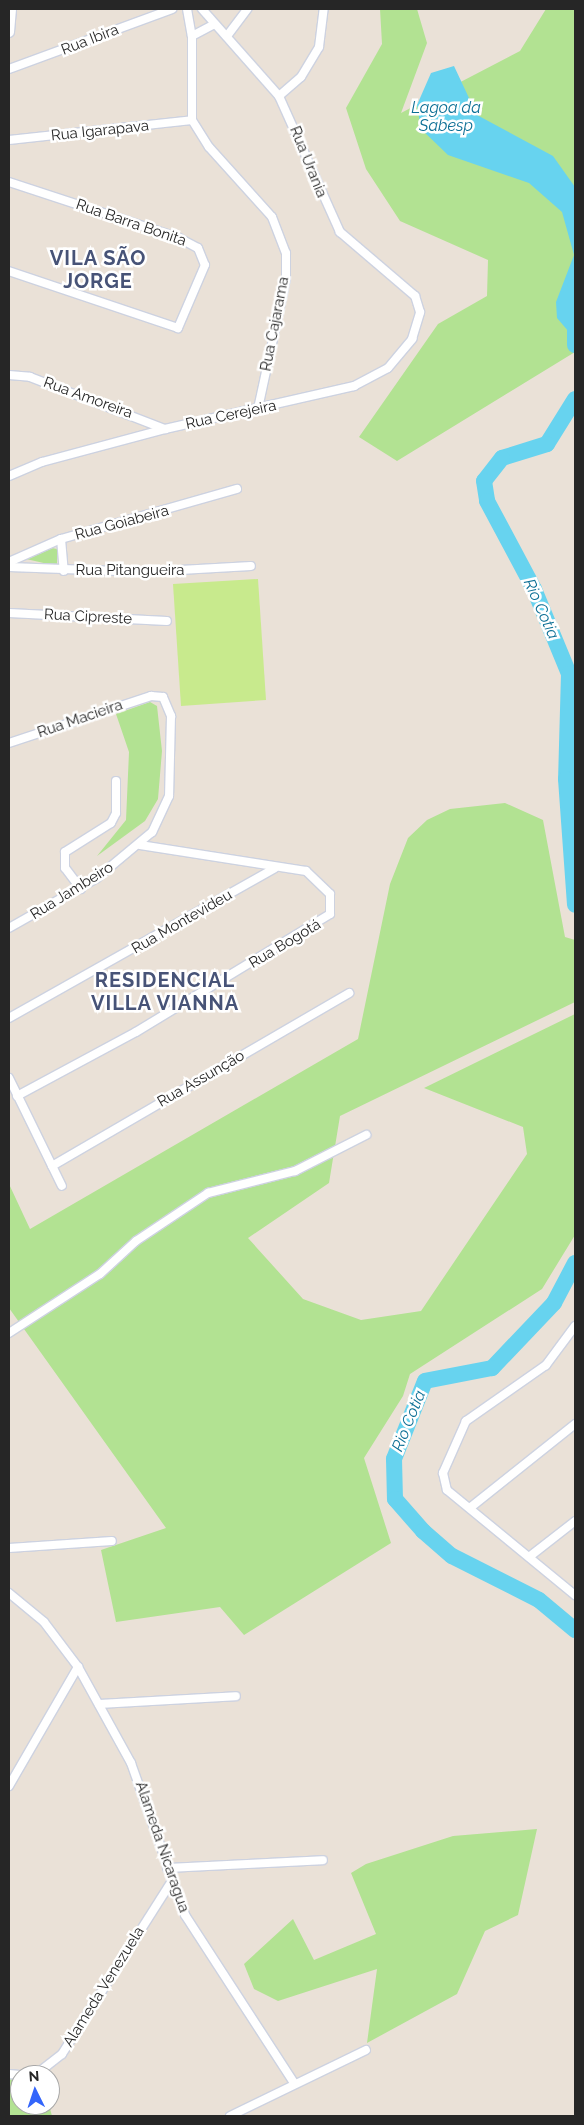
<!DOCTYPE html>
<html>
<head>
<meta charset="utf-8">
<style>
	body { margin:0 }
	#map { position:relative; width:584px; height:2125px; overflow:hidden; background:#eae1d7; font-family:Raleway,sans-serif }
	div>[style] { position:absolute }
	.green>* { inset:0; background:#b2e292 }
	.pitch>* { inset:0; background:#c8ea8d }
	.water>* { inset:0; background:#67d3ef }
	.stream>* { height:2.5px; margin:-1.25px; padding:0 1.25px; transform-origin:1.25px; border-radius:1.25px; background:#67d3ef }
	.river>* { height:16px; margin:-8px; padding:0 8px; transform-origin:8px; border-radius:8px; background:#67d3ef }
	.roads { filter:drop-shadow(1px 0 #cdd2e0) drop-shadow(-1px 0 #cdd2e0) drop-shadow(0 1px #cdd2e0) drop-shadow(0 -1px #cdd2e0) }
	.minor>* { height:8px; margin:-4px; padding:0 4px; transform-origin:4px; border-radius:4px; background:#fff }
	.secondary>* { height:10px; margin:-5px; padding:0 5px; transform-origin:5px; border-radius:5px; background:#fff }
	span { translate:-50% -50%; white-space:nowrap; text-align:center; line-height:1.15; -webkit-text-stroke:5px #fff; paint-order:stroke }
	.street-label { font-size:15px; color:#262626 }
	.water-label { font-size:16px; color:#0c6f95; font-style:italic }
	.district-label { font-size:20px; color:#475377; font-weight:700; letter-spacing:1px }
	.frame { position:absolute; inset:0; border:10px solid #262626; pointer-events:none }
	.north { position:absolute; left:10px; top:2065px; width:50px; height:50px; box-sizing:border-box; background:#fff; border:1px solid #a8a8a8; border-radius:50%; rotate:356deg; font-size:14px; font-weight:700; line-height:20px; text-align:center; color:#262626 }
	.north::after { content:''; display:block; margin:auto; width:18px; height:22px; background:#3365fb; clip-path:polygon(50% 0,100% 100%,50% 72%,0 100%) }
</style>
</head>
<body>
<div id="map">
	<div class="green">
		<div style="clip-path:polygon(380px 9px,417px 9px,427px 43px,401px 113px,520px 51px,546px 9px,575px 9px,575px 352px,397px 461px,359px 437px,438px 324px,487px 296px,488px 260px,400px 221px,366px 169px,346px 108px,382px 44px)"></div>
		<div style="clip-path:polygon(52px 548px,57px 549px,57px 566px,26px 559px)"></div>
		<div style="clip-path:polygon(150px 702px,157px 706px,162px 751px,158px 799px,145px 821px,97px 856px,126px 820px,129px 752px,116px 714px)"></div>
		<div style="clip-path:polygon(505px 803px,543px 820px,565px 937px,575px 940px,575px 1002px,340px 1116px,329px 1183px,248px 1238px,303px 1299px,361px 1320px,421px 1311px,527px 1154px,523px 1127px,424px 1088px,575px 1014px,575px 1235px,542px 1289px,410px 1374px,403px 1396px,364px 1458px,391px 1543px,244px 1635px,220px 1607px,116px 1622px,101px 1550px,166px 1528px,9px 1308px,9px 1184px,30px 1229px,358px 1039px,390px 884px,408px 838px,427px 820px,450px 809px)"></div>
		<div style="clip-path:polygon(537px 1829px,518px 1915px,485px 1931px,457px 1994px,367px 2043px,377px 1969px,278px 2001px,254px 1989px,244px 1964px,293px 1919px,314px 1960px,376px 1934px,351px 1873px,366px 1864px,453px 1836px)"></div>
		<div style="clip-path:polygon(9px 2079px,20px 2081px,20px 2105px,49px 2105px,52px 2116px,9px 2116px)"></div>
	</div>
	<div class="pitch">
		<div style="clip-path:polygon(258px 579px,266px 700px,181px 706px,173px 584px)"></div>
	</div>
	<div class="water">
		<div style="clip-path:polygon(454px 66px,477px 115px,553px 156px,575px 187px,575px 339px,557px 318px,556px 302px,574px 255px,562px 212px,529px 183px,448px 155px,421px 129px,417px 105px,431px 73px)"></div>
	</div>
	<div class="stream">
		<div style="left:569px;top:674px;width:6px;rotate:9deg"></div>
	</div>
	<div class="river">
		<div style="left:575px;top:287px;width:58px;rotate:90deg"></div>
		<div style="left:575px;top:399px;width:53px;rotate:121.9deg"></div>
		<div style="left:547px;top:444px;width:47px;rotate:162.7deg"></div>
		<div style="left:502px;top:458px;width:29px;rotate:128deg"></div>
		<div style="left:484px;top:481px;width:20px;rotate:81deg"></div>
		<div style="left:487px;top:501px;width:100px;rotate:61.9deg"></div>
		<div style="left:534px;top:589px;width:92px;rotate:67.6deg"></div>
		<div style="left:569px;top:674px;width:105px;rotate:91.6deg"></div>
		<div style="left:566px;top:779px;width:126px;rotate:85.9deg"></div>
		<div style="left:575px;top:1263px;width:45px;rotate:117.7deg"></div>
		<div style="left:554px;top:1303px;width:90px;rotate:133.6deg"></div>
		<div style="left:492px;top:1368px;width:68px;rotate:169deg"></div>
		<div style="left:425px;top:1381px;width:84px;rotate:111.7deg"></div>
		<div style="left:394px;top:1459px;width:40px;rotate:88.6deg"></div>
		<div style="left:395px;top:1499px;width:43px;rotate:48.8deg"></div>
		<div style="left:423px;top:1531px;width:38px;rotate:41deg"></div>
		<div style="left:452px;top:1556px;width:97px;rotate:26.8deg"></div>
		<div style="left:539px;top:1600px;width:47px;rotate:39.8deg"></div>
	</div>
	<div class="roads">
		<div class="minor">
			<div style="left:187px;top:9px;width:27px;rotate:80deg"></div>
			<div style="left:192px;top:36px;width:84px;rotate:90deg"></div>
			<div style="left:192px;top:36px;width:24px;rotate:-28deg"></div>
			<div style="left:227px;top:36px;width:34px;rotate:-53deg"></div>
			<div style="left:9px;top:69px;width:174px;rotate:-20.2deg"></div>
			<div style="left:279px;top:96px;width:29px;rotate:-41deg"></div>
			<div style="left:301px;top:77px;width:35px;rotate:-59deg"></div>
			<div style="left:319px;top:47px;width:38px;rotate:-83deg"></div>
			<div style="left:192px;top:120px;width:32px;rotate:58deg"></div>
			<div style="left:209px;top:147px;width:94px;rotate:48deg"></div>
			<div style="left:272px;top:217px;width:39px;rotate:69deg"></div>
			<div style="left:286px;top:253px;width:26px;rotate:90deg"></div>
			<div style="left:286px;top:279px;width:133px;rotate:102.2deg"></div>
			<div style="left:9px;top:140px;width:184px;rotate:-6.2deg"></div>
			<div style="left:9px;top:182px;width:179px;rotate:18.2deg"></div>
			<div style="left:179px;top:238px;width:21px;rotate:28deg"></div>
			<div style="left:198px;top:248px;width:18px;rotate:68deg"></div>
			<div style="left:205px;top:265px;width:69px;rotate:113.2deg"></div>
			<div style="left:178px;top:328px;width:178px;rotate:-161.4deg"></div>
			<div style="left:9px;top:375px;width:21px;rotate:5deg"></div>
			<div style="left:30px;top:377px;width:145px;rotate:21.1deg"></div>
			<div style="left:9px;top:476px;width:36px;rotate:-23deg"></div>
			<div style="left:42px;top:462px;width:127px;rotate:-15deg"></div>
			<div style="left:165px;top:429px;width:194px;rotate:-12.8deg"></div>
			<div style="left:354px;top:386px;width:38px;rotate:-28deg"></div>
			<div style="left:388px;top:368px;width:38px;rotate:-50deg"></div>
			<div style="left:412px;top:339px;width:28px;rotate:-73deg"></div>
			<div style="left:420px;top:312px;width:17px;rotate:-107deg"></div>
			<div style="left:415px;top:296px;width:99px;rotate:-139.5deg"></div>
			<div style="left:340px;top:232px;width:149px;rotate:-114.2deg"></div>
			<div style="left:279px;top:96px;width:116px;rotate:-131.5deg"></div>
			<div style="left:61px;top:539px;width:32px;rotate:85deg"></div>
			<div style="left:9px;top:562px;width:57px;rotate:-23.9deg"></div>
			<div style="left:61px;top:539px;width:183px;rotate:-15.9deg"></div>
			<div style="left:9px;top:567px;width:136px;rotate:2.1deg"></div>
			<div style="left:145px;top:572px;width:106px;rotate:-3.2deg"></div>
			<div style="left:9px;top:613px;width:158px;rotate:2.9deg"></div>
			<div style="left:9px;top:743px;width:150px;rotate:-18.3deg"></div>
			<div style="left:151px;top:696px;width:12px;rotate:5deg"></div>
			<div style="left:163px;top:697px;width:21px;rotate:67deg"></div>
			<div style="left:171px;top:716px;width:80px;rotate:91.4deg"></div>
			<div style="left:169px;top:796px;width:40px;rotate:115deg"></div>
			<div style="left:152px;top:832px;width:72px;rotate:140.1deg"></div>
			<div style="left:97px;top:878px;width:101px;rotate:150.4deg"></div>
			<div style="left:81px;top:889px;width:26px;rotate:-127deg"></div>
			<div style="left:65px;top:868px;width:16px;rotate:-90deg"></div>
			<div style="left:65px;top:852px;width:54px;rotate:-32.2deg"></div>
			<div style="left:111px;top:823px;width:11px;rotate:-63deg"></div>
			<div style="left:116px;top:813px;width:32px;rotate:-90deg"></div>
			<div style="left:9px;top:1018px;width:305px;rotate:-29.4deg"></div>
			<div style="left:9px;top:1078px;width:120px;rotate:63.9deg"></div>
			<div style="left:17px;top:1096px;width:135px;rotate:-28.3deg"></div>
			<div style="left:136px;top:1032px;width:227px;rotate:-31.3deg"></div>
			<div style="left:330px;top:914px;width:20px;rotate:-90deg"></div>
			<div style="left:330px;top:894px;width:33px;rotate:-136deg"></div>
			<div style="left:306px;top:871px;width:168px;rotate:-171.1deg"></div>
			<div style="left:52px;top:1166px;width:344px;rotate:-30.2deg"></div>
			<div style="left:575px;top:1326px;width:49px;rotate:126.6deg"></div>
			<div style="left:546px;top:1365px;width:98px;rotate:145deg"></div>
			<div style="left:466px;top:1421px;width:57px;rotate:113.9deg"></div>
			<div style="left:443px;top:1473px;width:17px;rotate:77deg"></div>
			<div style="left:447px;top:1490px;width:166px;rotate:39.4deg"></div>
			<div style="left:9px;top:1333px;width:108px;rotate:-33deg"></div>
			<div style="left:100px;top:1274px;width:49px;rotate:-42.5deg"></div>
			<div style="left:136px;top:1241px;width:87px;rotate:-33.7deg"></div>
			<div style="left:208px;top:1193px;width:90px;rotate:-14.2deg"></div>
			<div style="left:295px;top:1171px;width:80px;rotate:-26.9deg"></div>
			<div style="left:471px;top:1507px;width:133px;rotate:-38.6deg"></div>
			<div style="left:9px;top:1548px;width:103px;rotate:-3.9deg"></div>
			<div style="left:529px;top:1557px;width:58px;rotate:-38deg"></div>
			<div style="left:9px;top:1593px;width:45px;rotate:39.6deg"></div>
			<div style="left:44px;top:1622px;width:56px;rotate:52.9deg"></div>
			<div style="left:78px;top:1667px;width:110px;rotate:61.1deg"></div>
			<div style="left:131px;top:1763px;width:161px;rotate:70.4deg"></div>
			<div style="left:185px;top:1915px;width:200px;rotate:57deg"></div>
			<div style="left:99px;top:1704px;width:137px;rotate:-3.3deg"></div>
			<div style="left:9px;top:1786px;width:138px;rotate:-59.9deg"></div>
			<div style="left:167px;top:1868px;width:156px;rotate:-2.9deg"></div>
			<div style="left:9px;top:2074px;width:11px;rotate:5deg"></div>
			<div style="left:22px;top:2075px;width:17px;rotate:-10deg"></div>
			<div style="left:39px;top:2072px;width:29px;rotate:-38deg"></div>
			<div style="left:62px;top:2054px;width:205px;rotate:-57.6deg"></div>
			<div style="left:230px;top:2116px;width:151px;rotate:-25.9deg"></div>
		</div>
		<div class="secondary">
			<div style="left:9px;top:32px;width:23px;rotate:-85deg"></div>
		</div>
	</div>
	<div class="street-label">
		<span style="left:90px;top:40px;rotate:-21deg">Rua Ibira</span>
		<span style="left:100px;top:131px;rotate:-6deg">Rua Igarapava</span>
		<span style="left:308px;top:162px;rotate:68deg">Rua Urania</span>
		<span style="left:131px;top:223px;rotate:19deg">Rua Barra Bonita</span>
		<span style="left:275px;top:324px;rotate:-79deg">Rua Cajarama</span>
		<span style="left:88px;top:398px;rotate:20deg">Rua Amoreira</span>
		<span style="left:231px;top:415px;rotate:-12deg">Rua Cerejeira</span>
		<span style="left:122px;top:523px;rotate:-15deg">Rua Goiabeira</span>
		<span style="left:130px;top:571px">Rua Pitangueira</span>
		<span style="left:88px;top:617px;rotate:3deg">Rua Cipreste</span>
		<span style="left:80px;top:719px;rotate:-19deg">Rua Macieira</span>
		<span style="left:72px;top:891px;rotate:-32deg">Rua Jambeiro</span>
		<span style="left:182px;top:922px;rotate:-30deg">Rua Montevideu</span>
		<span style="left:285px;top:944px;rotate:-31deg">Rua Bogotá</span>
		<span style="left:201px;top:1079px;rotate:-30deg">Rua Assunção</span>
		<span style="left:162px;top:1847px;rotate:71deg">Alameda Nicaragua</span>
		<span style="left:104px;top:1987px;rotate:-58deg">Alameda Venezuela</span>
	</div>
	<div class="water-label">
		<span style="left:446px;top:117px">Lagoa da<br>Sabesp</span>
		<span style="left:541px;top:609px;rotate:66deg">Rio Cotia</span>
		<span style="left:409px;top:1421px;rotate:-68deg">Rio Cotia</span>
	</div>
	<div class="district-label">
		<span style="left:98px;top:270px">VILA SÃO<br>JORGE</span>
		<span style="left:165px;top:992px">RESIDENCIAL<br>VILLA VIANNA</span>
	</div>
	<div class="frame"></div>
	<div class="north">N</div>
</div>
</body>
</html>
